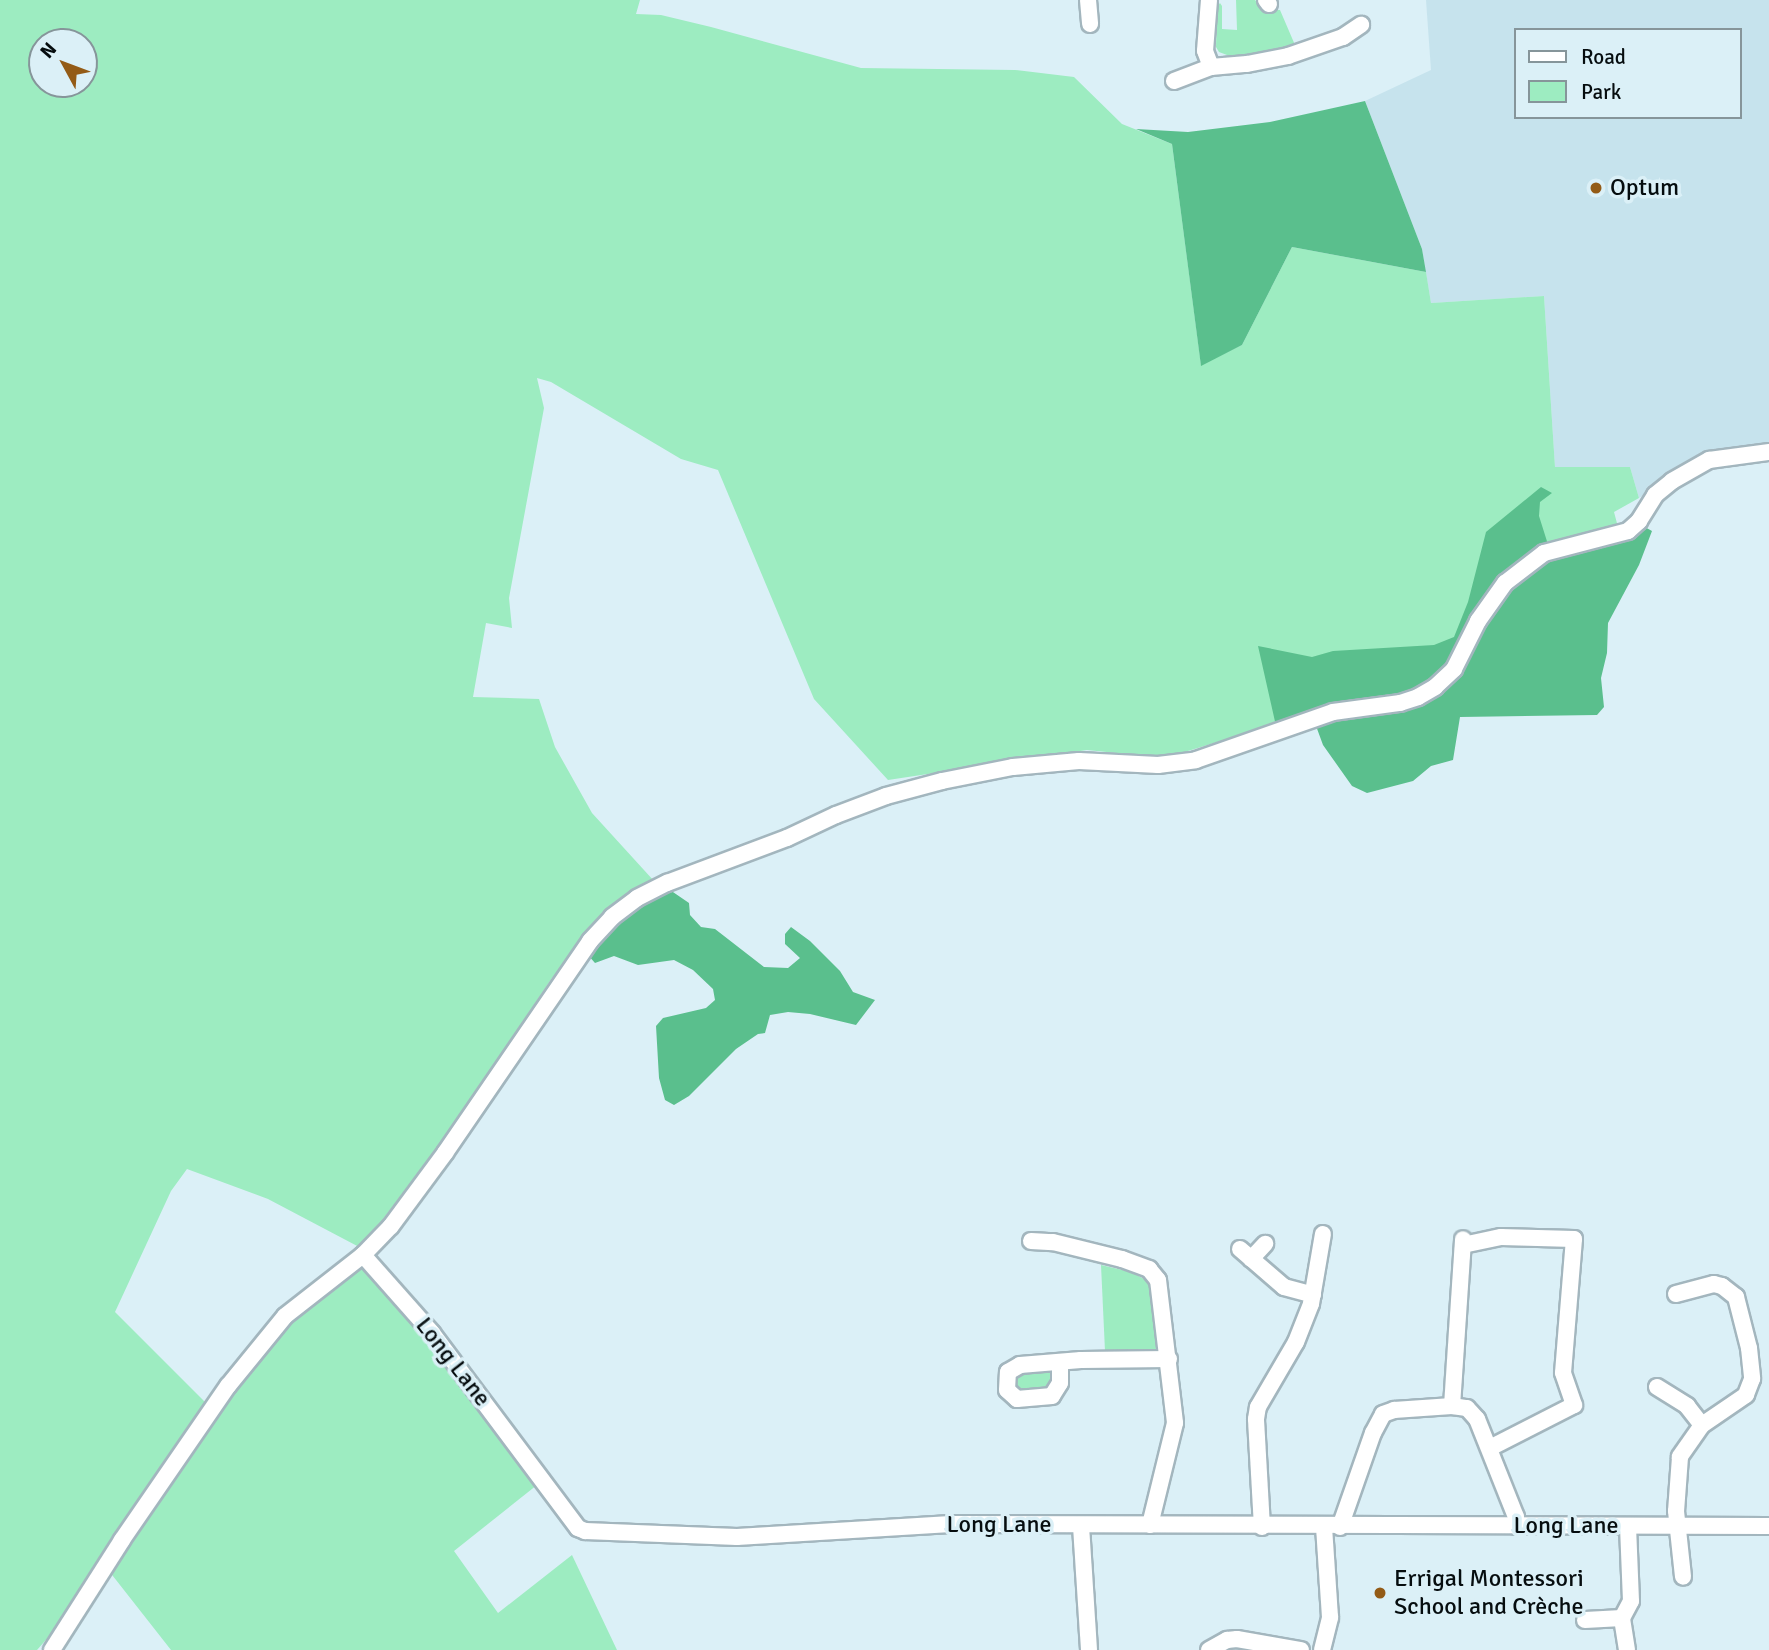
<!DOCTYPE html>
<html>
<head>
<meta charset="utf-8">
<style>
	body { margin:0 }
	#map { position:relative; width:1769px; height:1650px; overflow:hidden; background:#dbf0f7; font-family:Signika,sans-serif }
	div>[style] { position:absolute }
	.built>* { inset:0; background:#c6e3ed }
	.green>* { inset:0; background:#9decc1 }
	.forest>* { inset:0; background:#5abf8d }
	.roads { filter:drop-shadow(2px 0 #a3b6be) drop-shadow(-2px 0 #a3b6be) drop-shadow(0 2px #a3b6be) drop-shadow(0 -2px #a3b6be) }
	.minor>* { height:16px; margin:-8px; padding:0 8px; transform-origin:8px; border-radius:8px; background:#fff }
	.dots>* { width:19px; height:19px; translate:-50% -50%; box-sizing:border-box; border:4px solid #dbf0f7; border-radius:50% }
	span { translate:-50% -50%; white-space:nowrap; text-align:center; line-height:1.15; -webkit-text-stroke:7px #dbf0f7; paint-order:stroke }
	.poi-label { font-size:24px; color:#060d0f }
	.left { translate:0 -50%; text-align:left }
	.street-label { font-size:24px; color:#060d0f }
	.legend { position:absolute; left:1514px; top:28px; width:228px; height:91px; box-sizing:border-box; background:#dbf0f7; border:2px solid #86959a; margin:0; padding:9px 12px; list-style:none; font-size:21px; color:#060d0f }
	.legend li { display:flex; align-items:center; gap:14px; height:35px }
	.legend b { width:35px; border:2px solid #86959a }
	.north { position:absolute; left:28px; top:28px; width:70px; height:70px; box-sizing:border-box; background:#dbf0f7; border:2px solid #86959a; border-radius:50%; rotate:311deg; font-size:19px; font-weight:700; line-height:28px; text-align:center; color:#060d0f }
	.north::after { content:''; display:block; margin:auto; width:24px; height:32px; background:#935b16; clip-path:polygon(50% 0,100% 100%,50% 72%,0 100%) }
</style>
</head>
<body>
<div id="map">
	<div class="built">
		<div style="clip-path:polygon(evenodd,1426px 0,1769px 0,1769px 444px,1714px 453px,1691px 463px,1639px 498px,1630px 467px,1555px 467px,1544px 296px,1431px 303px,1422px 249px,1365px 101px,1431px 70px,1426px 0,1515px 30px,1739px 30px,1739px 117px,1515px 117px,1515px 30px)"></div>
	</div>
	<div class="green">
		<div style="clip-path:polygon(evenodd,0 0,640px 0,636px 14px,661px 15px,711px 27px,861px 68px,1015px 70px,1074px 77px,1122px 124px,1172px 144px,1201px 365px,1242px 345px,1292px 247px,1426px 272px,1431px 303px,1544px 296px,1555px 467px,1630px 467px,1639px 498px,1614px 512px,1618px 527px,1446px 665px,1289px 720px,1165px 758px,1087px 750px,888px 780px,814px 699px,718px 470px,681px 459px,551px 382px,537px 378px,544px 408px,509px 598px,512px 628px,486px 623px,473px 697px,539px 699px,555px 747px,592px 813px,654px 881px,617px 901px,552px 978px,445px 1138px,361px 1248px,268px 1199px,187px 1169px,171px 1191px,115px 1312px,207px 1404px,59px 1625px,37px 1650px,0 1650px,0 0,42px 42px,84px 42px,84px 84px,42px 84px,42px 42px)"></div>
		<div style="clip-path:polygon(1236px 0,1255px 0,1264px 10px,1280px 10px,1295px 45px,1235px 58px,1219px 52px,1216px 47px,1217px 7px,1220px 3px,1222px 6px,1222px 29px,1237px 30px)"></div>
		<div style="clip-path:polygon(359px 1265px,389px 1290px,537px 1485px,454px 1551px,498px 1613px,572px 1555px,617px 1650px,171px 1650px,109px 1571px,225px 1399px,292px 1319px)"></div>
		<div style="clip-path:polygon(1101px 1265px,1131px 1272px,1146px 1280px,1152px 1288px,1157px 1348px,1149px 1354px,1105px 1351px)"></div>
		<div style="clip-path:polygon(1043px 1370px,1053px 1374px,1053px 1389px,1024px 1395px,1014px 1389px,1013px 1376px,1020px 1371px)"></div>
	</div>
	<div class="forest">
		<div style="clip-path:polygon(1365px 101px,1422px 249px,1426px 272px,1292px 247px,1242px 345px,1201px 366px,1172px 144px,1136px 129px,1188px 132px,1270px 122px)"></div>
		<div style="clip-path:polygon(1541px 487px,1552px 493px,1540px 502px,1539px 516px,1551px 554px,1643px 526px,1652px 531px,1639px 565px,1608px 623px,1607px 653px,1601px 678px,1604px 707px,1597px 715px,1460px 717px,1453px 760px,1431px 766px,1413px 781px,1367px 793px,1352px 786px,1323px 745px,1312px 715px,1276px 726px,1258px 646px,1312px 657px,1333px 651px,1434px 645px,1454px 637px,1468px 602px,1486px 532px)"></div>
		<div style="clip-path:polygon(670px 890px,689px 903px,690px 915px,701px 927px,715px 929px,764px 967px,788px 968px,800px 958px,785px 944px,785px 934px,791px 927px,810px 941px,840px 971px,853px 992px,875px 1000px,856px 1025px,810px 1014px,788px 1012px,770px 1015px,765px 1033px,758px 1034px,736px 1049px,689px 1096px,674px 1105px,665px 1100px,659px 1078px,656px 1026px,663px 1018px,706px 1008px,715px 1000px,713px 989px,693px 970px,674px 960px,638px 965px,614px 956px,595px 963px,588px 955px,617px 920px,643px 901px)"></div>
	</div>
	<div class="roads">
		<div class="minor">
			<div style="left:1088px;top:0;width:24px;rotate:85deg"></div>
			<div style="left:1209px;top:0;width:51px;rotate:94.5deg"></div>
			<div style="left:1205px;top:51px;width:17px;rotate:69deg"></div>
			<div style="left:1266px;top:0;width:5px;rotate:53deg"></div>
			<div style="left:1174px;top:81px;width:40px;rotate:-21deg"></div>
			<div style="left:1211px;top:67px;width:36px;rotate:-5deg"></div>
			<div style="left:1247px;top:64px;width:42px;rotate:-11deg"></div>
			<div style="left:1288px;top:56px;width:58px;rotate:-19.1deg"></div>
			<div style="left:1343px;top:37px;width:22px;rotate:-34deg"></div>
			<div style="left:1031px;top:1241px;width:22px;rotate:3deg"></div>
			<div style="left:1053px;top:1242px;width:71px;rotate:13.8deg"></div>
			<div style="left:1122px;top:1259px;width:29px;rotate:20deg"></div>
			<div style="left:1149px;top:1269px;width:14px;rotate:51deg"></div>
			<div style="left:1158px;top:1280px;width:144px;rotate:83.2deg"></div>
			<div style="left:1175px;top:1423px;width:105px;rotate:103.8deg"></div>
			<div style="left:1463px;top:1245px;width:39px;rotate:-12deg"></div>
			<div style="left:1501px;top:1237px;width:73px;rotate:1.6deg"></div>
			<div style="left:1574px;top:1239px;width:134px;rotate:94.7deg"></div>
			<div style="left:1563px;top:1373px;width:34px;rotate:71deg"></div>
			<div style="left:1574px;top:1405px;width:94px;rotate:152.9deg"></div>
			<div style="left:1240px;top:1249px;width:58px;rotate:40.8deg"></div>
			<div style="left:1284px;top:1287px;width:30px;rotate:15deg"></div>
			<div style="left:363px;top:1255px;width:104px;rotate:48.5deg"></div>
			<div style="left:432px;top:1333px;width:244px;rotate:53.2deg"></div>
			<div style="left:578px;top:1528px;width:8px;rotate:23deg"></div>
			<div style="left:585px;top:1531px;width:152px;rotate:2.3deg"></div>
			<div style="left:737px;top:1537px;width:214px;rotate:-3.5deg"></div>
			<div style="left:951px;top:1524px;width:818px;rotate:0.14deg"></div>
			<div style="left:1251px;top:1259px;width:21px;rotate:-47deg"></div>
			<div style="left:1676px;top:1294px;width:39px;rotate:-15deg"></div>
			<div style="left:1714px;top:1284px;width:8px;rotate:14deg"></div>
			<div style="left:1722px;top:1286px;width:18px;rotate:38deg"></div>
			<div style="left:1736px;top:1297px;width:53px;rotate:75.7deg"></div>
			<div style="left:1749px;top:1348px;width:31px;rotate:84deg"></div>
			<div style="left:1752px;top:1379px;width:17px;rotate:111deg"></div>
			<div style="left:1746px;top:1395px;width:53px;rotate:145.7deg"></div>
			<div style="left:1702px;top:1425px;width:39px;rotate:125deg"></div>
			<div style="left:1680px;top:1457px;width:54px;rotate:94.2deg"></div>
			<div style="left:1676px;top:1511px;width:66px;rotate:83.9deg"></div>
			<div style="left:1060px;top:1362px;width:21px;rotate:90deg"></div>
			<div style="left:1060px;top:1383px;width:15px;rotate:122deg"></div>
			<div style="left:1052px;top:1396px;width:35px;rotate:175deg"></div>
			<div style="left:1017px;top:1399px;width:13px;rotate:-138deg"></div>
			<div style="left:1007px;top:1390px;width:18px;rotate:-87deg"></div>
			<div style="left:1008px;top:1372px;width:14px;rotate:-30deg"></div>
			<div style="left:1020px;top:1365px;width:61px;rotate:-4.7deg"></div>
			<div style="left:1081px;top:1360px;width:88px;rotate:-0.7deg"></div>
			<div style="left:1657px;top:1387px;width:36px;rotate:32deg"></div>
			<div style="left:1687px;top:1406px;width:24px;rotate:52deg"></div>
			<div style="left:1452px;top:1406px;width:167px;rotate:-86.2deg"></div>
			<div style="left:1081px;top:1526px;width:124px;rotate:86.3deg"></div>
			<div style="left:1262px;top:1527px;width:108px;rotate:-93.2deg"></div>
			<div style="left:1256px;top:1419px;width:12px;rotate:-81deg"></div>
			<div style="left:1258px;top:1407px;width:75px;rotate:-59.7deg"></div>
			<div style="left:1296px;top:1342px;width:41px;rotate:-68.5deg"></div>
			<div style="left:1311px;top:1304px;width:71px;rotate:-80.3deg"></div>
			<div style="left:1340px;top:1527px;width:100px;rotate:-70.7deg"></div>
			<div style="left:1373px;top:1433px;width:21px;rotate:-62deg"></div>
			<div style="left:1383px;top:1414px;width:12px;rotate:-20deg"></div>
			<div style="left:1394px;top:1410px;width:58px;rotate:-3.9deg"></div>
			<div style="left:1452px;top:1406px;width:15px;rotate:8deg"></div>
			<div style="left:1467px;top:1408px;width:15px;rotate:48deg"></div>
			<div style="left:1477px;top:1419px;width:105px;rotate:68.3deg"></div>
			<div style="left:1516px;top:1517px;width:9px;rotate:90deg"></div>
			<div style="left:1585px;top:1620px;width:37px;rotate:-3deg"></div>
			<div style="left:52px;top:1650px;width:130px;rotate:-57.5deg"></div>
			<div style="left:122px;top:1540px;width:187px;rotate:-55.5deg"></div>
			<div style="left:228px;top:1386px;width:90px;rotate:-50.8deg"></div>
			<div style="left:285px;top:1316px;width:99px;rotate:-38deg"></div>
			<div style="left:363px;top:1255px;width:40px;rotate:-46deg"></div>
			<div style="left:391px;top:1226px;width:91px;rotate:-53.5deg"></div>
			<div style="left:445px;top:1153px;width:257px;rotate:-55.6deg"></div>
			<div style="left:590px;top:941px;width:33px;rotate:-47deg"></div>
			<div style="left:612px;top:917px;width:31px;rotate:-37deg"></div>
			<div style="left:637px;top:898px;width:34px;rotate:-27deg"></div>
			<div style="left:667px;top:883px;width:128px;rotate:-20.6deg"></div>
			<div style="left:787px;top:838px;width:54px;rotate:-25.1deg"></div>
			<div style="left:836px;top:815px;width:53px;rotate:-20.8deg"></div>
			<div style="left:886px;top:796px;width:58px;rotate:-15deg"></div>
			<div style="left:942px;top:781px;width:72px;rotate:-11.2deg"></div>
			<div style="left:1013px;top:767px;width:66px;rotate:-5.2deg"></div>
			<div style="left:1079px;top:761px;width:79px;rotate:2.9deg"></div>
			<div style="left:1158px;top:765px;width:38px;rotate:-7deg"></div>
			<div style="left:1196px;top:760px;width:145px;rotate:-19.3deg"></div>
			<div style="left:1333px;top:712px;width:68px;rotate:-7.7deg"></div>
			<div style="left:1400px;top:703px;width:19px;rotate:-18deg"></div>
			<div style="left:1418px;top:697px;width:20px;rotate:-30deg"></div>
			<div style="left:1435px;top:687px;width:26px;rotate:-43deg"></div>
			<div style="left:1454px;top:669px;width:54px;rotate:-63.4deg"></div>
			<div style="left:1478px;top:621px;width:47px;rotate:-54.6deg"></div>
			<div style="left:1505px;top:583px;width:49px;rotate:-37.6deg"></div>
			<div style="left:1544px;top:553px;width:87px;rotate:-14.7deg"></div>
			<div style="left:1628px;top:531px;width:15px;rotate:-42deg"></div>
			<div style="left:1639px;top:521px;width:31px;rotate:-58deg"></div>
			<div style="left:1655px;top:495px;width:22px;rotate:-39deg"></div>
			<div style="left:1672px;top:481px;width:43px;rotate:-29.6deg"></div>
			<div style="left:1709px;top:460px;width:61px;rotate:-7.6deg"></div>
			<div style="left:1209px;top:1650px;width:21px;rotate:-29deg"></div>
			<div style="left:1227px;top:1640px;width:10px;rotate:-6deg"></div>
			<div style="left:1237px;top:1639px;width:65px;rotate:9.8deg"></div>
			<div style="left:1322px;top:1650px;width:34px;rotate:-76deg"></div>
			<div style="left:1330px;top:1617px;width:90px;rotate:-93.8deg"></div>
			<div style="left:1627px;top:1650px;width:32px;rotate:-99deg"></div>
			<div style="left:1622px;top:1618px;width:19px;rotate:-62deg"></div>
			<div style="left:1631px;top:1601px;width:75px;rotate:-92.3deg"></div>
		</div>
	</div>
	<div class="dots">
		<div style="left:1596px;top:188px;background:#935b16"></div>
		<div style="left:1380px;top:1593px;background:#935b16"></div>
	</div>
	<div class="poi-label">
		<span class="left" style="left:1610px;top:188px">Optum</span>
		<span class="left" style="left:1394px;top:1593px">Errigal Montessori<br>School and Crèche</span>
	</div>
	<div class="street-label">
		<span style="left:453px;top:1362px;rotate:52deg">Long Lane</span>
		<span style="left:999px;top:1525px">Long Lane</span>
		<span style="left:1566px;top:1526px">Long Lane</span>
	</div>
	<ul class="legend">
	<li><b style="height:9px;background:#fff"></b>Road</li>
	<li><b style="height:19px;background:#9decc1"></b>Park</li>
	</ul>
	<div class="north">N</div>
</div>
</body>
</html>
